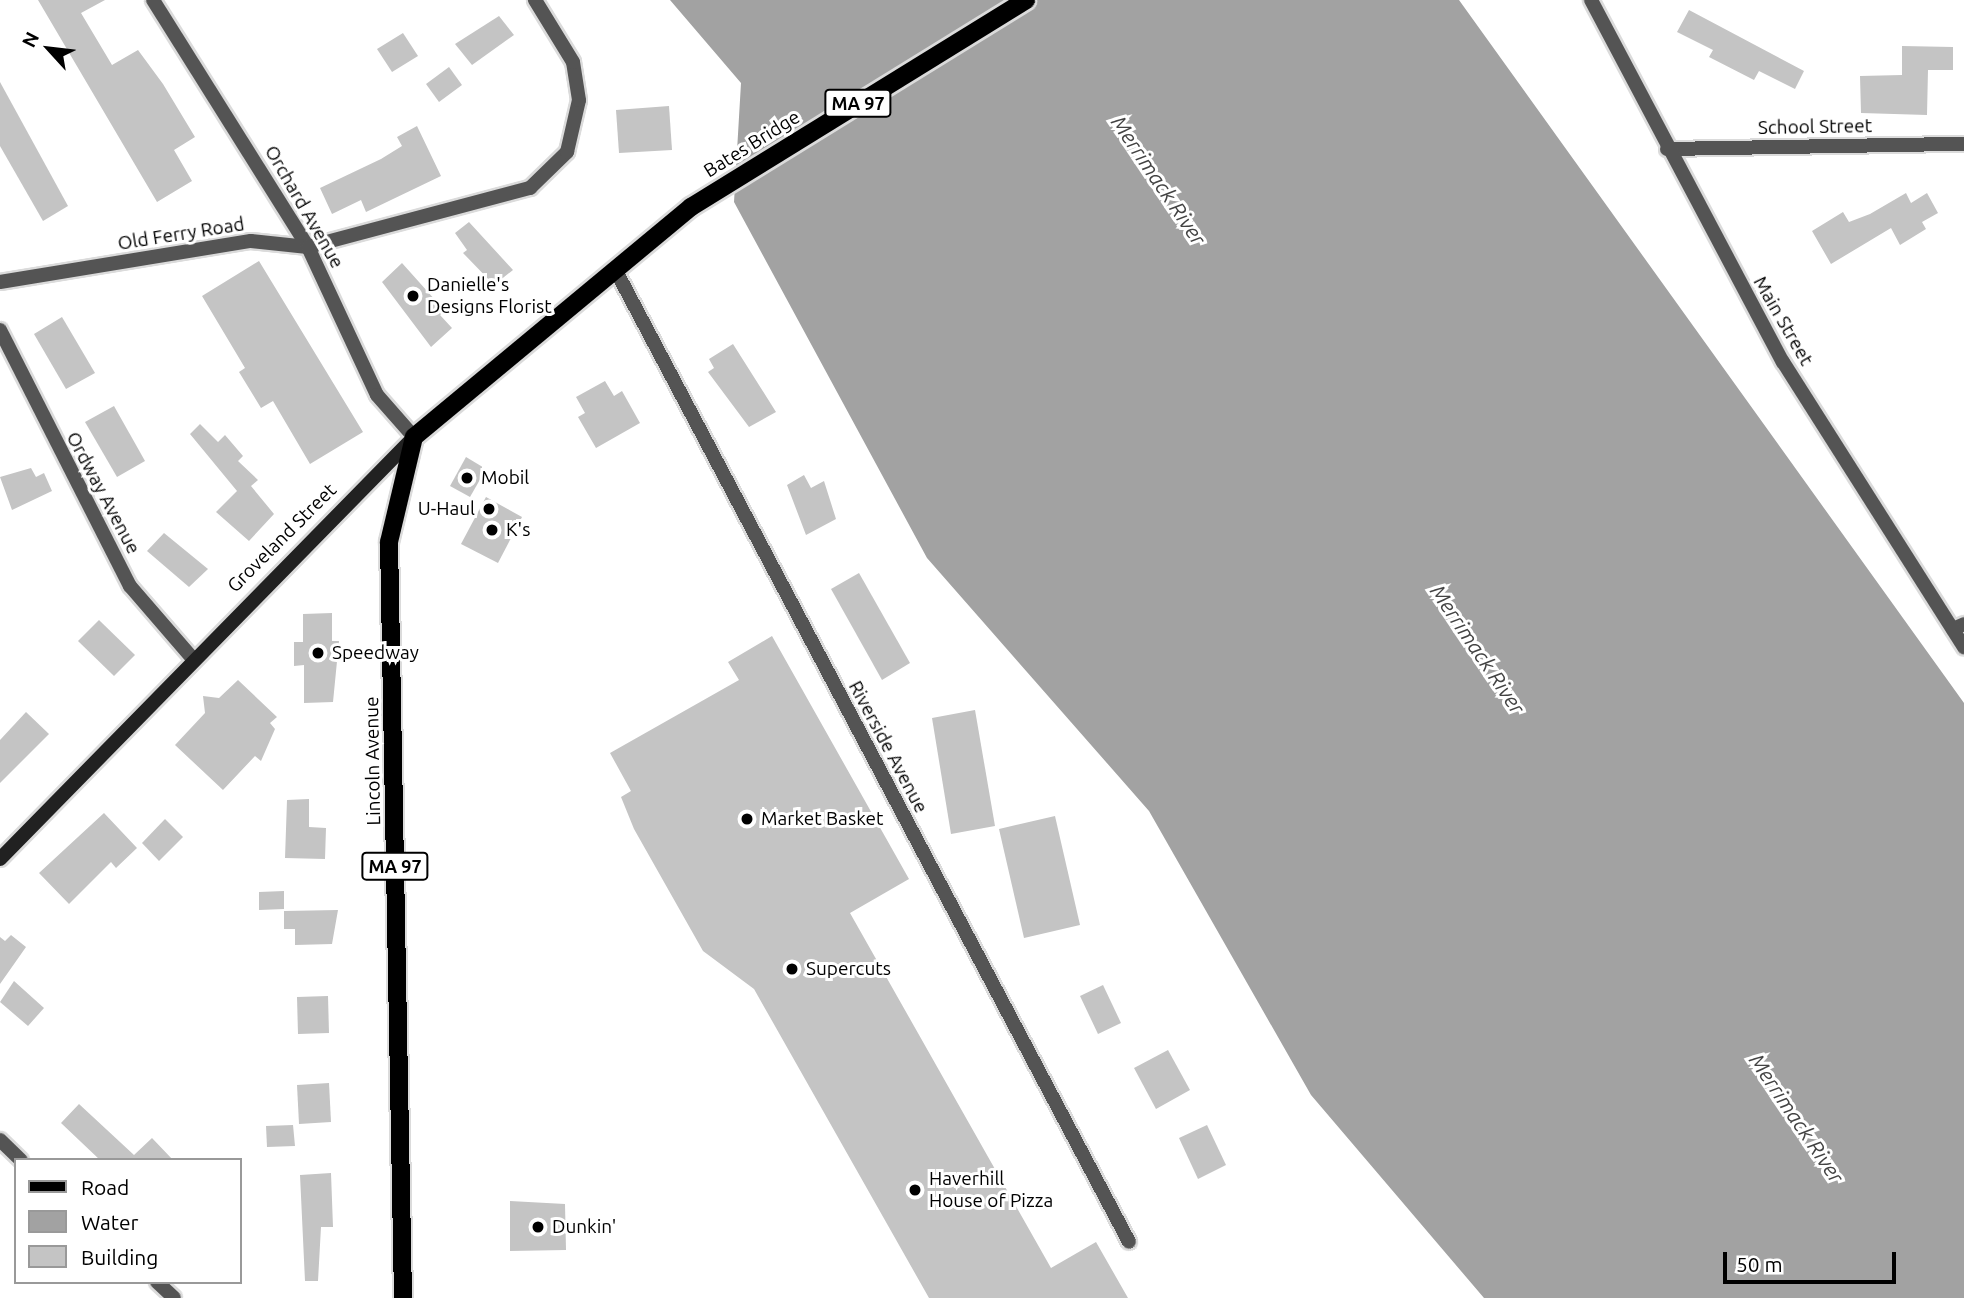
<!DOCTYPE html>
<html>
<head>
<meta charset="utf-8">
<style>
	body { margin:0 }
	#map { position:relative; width:1964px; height:1298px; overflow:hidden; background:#fff; font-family:Ubuntu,sans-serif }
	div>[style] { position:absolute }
	.water>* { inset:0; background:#a2a2a2 }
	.building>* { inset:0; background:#c4c4c4 }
	.roads { filter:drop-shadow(2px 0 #dbdbdb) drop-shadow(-2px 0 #dbdbdb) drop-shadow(0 2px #dbdbdb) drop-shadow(0 -2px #dbdbdb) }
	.minor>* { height:14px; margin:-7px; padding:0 7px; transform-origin:7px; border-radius:7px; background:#545454 }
	.tertiary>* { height:14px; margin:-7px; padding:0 7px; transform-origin:7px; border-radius:7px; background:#545454 }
	.secondary>* { height:14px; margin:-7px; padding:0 7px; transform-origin:7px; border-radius:7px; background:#212121 }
	.primary>* { height:18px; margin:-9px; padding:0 9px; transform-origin:9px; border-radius:9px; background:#000 }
	.dots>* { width:19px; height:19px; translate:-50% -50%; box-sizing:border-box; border:4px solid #fff; border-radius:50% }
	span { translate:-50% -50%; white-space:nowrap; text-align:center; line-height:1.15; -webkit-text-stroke:6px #fff; paint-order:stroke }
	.shield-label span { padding:2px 5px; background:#fff; border:2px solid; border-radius:5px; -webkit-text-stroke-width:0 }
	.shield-label { font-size:18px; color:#000; font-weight:700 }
	.street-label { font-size:19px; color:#000 }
	.poi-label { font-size:19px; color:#000 }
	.left { translate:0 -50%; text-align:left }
	.right { translate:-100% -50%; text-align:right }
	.water-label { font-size:21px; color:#434343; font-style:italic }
	.legend { position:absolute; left:14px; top:1158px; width:228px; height:126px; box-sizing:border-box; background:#fff; border:2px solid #999; margin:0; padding:9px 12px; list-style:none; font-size:21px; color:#000 }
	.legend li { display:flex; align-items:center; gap:14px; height:35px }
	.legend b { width:35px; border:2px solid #999 }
	.north { position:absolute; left:14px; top:14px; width:70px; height:70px; -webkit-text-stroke:5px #fff; paint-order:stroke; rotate:297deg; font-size:19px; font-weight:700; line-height:28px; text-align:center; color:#000 }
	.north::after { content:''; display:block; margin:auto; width:24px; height:32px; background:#000; clip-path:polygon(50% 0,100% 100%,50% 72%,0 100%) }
	.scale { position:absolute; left:1723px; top:1252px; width:173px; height:32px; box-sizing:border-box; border:4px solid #000; border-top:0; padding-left:9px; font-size:21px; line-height:24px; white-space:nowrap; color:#000; -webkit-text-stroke:5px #fff; paint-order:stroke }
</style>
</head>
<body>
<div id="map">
	<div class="water">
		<div style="clip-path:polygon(670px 0,1459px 0,1964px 703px,1964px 1298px,1484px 1298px,1311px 1095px,1149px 811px,927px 558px,734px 202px,741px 83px)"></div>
	</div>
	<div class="building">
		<div style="clip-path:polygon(38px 0,105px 0,81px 13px,112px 65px,138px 50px,163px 84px,195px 137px,174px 150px,192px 181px,157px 202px)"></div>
		<div style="clip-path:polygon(1689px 10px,1804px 71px,1795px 89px,1759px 71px,1754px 80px,1709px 57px,1713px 50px,1677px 32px)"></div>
		<div style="clip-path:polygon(499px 16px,514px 35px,472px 65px,455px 44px)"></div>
		<div style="clip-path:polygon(403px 33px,418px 56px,392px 72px,377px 49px)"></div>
		<div style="clip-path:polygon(1902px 46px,1953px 47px,1953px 70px,1928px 70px,1927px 115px,1861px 113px,1860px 76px,1902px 75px)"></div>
		<div style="clip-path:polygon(449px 67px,462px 85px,439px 102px,426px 84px)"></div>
		<div style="clip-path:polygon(0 82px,68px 206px,43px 221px,0 146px)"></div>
		<div style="clip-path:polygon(669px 106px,672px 150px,619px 153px,616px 110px)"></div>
		<div style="clip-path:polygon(417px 126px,441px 176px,366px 212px,361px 200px,332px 214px,320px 188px,381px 159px,402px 146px,397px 137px)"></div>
		<div style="clip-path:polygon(1906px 193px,1911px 203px,1927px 193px,1938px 213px,1922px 222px,1926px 229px,1900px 245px,1891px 228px,1831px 264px,1812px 231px,1843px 212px,1849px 222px,1870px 214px)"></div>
		<div style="clip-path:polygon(469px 222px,513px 270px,494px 285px,463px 253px,467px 250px,455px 233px)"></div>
		<div style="clip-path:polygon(259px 261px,363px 432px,310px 464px,273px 401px,261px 408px,239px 372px,245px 368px,202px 296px)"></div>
		<div style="clip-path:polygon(402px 263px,445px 311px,440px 315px,452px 328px,431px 347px,382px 282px)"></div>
		<div style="clip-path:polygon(62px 317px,95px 373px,66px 389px,34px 334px)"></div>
		<div style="clip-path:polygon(733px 344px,776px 412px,749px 427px,708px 372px,714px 368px,709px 359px)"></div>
		<div style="clip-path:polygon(605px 381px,614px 396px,622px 391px,640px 423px,596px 448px,578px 417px,585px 413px,576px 397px)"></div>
		<div style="clip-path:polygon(114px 406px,145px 461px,117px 477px,85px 422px)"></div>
		<div style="clip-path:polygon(200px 424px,218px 442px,225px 435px,243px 456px,238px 461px,258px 480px,251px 486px,274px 514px,249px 541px,216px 512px,237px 491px,190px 434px)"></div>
		<div style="clip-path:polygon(466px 457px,486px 469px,470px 497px,450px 486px)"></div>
		<div style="clip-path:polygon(31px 468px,36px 477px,44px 473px,52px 491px,12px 510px,0 477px)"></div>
		<div style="clip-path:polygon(804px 475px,811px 488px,824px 481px,836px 519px,806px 535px,787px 485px)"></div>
		<div style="clip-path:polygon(486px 497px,522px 517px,498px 563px,461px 544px)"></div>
		<div style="clip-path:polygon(164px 533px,208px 569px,189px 587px,147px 551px)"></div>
		<div style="clip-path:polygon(859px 573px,910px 663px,882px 680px,831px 589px)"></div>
		<div style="clip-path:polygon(332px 613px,332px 641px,339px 641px,333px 702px,304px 703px,304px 665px,294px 666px,294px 642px,303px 642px,303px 614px)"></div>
		<div style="clip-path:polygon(99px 620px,135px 655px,114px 676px,78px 641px)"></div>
		<div style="clip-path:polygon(772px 636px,909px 879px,850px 913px,1051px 1268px,1096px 1242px,1128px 1298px,929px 1298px,754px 989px,703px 951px,634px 829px,621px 797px,631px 791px,610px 753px,739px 680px,728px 662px)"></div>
		<div style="clip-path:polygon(238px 680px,277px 717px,270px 723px,275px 729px,261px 761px,255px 756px,223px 790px,175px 745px,205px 713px,203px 696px,219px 698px)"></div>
		<div style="clip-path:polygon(975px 710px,995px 826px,951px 834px,932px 718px)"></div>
		<div style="clip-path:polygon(26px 712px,49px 734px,0 783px,0 740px)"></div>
		<div style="clip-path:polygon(309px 799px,309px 827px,326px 828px,325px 859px,285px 858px,287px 800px)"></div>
		<div style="clip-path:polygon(104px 813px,137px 848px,116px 868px,111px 862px,69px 904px,39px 873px)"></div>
		<div style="clip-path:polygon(1055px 816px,1080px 925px,1024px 938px,999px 829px)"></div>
		<div style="clip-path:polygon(165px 819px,183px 837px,159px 861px,142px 843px)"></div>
		<div style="clip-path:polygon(284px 891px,284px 909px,259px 910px,259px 892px)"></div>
		<div style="clip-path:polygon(338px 910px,332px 944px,295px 945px,295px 929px,284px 929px,284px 911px)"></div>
		<div style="clip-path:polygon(11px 935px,26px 947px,0 984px,0 937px,5px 941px)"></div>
		<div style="clip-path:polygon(14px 981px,44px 1008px,28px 1026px,0 1002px)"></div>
		<div style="clip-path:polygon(1103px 985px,1121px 1023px,1098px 1034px,1080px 996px)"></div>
		<div style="clip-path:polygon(328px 996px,329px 1033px,298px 1034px,297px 997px)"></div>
		<div style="clip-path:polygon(1168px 1050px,1190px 1090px,1156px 1109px,1134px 1068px)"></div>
		<div style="clip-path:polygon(329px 1083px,331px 1122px,299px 1124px,297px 1085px)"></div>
		<div style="clip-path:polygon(79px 1104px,134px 1155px,152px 1138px,173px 1160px,100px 1160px,61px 1123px)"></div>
		<div style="clip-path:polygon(293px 1125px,295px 1146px,267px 1147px,266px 1126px)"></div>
		<div style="clip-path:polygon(1207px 1125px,1226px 1165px,1198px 1179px,1179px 1138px)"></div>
		<div style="clip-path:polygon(331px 1173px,333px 1227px,321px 1227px,318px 1281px,305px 1281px,300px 1175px)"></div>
		<div style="clip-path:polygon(510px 1201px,565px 1204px,566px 1250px,510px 1251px)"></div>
	</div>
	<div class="roads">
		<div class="minor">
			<div style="left:153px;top:0;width:292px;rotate:57.9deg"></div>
			<div style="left:308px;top:247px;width:163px;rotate:65deg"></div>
			<div style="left:377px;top:395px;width:56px;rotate:48.6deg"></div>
			<div style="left:1667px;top:149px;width:297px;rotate:-1deg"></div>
			<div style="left:615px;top:269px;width:1100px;rotate:62.15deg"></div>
			<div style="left:0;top:282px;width:254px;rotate:-9.3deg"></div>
			<div style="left:251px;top:241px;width:57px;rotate:6deg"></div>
			<div style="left:308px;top:247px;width:230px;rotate:-14.9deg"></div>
			<div style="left:530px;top:188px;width:52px;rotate:-44.2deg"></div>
			<div style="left:567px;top:152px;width:53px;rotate:-77deg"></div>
			<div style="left:579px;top:100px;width:38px;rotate:-99deg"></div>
			<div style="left:573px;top:62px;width:73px;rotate:-121.5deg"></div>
			<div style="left:0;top:330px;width:287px;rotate:63.1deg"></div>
			<div style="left:130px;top:586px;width:96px;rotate:49.2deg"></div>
			<div style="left:1953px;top:629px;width:12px;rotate:-24deg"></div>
			<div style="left:0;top:1140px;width:29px;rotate:44deg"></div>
			<div style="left:157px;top:1282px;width:23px;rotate:43deg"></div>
		</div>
		<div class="tertiary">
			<div style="left:1591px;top:0;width:410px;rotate:62.1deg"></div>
			<div style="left:1783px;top:362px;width:338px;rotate:57.6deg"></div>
		</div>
		<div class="secondary">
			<div style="left:0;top:859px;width:591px;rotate:-45.55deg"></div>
		</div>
		<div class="primary">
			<div style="left:403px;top:1298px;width:756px;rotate:-91.06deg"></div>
			<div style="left:389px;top:542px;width:108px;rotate:-76.6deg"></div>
			<div style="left:414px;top:437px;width:360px;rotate:-39.7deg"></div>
			<div style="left:691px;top:207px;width:394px;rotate:-31.7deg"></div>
		</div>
	</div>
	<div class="dots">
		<div style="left:413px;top:296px;background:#000"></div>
		<div style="left:467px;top:478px;background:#000"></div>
		<div style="left:489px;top:509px;background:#000"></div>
		<div style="left:492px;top:530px;background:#000"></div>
		<div style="left:318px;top:653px;background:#000"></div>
		<div style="left:747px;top:819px;background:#000"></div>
		<div style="left:792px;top:969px;background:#000"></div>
		<div style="left:915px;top:1190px;background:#000"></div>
		<div style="left:538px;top:1227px;background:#000"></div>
	</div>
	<div class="shield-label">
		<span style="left:858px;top:103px">MA 97</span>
		<span style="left:395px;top:866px">MA 97</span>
	</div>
	<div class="street-label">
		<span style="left:1815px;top:127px;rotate:-1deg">School Street</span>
		<span style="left:752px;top:144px;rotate:-32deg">Bates Bridge</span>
		<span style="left:304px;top:207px;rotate:60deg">Orchard Avenue</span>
		<span style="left:181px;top:234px;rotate:-9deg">Old Ferry Road</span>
		<span style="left:1783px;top:321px;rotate:60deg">Main Street</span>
		<span style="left:103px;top:493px;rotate:62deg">Ordway Avenue</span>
		<span style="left:282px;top:538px;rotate:-45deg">Groveland Street</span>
		<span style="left:888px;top:747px;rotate:62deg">Riverside Avenue</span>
		<span style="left:373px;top:761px;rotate:-91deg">Lincoln Avenue</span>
	</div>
	<div class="poi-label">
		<span class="left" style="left:427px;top:296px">Danielle's<br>Designs Florist</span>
		<span class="left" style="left:481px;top:478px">Mobil</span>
		<span class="right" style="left:475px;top:509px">U-Haul</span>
		<span class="left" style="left:506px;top:530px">K's</span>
		<span class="left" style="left:332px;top:653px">Speedway</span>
		<span class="left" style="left:761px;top:819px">Market Basket</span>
		<span class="left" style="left:806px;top:969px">Supercuts</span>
		<span class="left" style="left:929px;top:1190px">Haverhill<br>House of Pizza</span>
		<span class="left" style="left:552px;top:1227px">Dunkin'</span>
	</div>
	<div class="water-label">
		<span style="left:1159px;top:180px;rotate:56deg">Merrimack River</span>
		<span style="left:1478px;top:649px;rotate:56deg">Merrimack River</span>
		<span style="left:1797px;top:1118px;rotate:56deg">Merrimack River</span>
	</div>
	<ul class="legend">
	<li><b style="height:9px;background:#000"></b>Road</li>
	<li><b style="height:19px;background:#a2a2a2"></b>Water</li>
	<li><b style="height:19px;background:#c4c4c4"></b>Building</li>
	</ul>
	<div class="north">N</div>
	<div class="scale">50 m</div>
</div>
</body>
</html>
